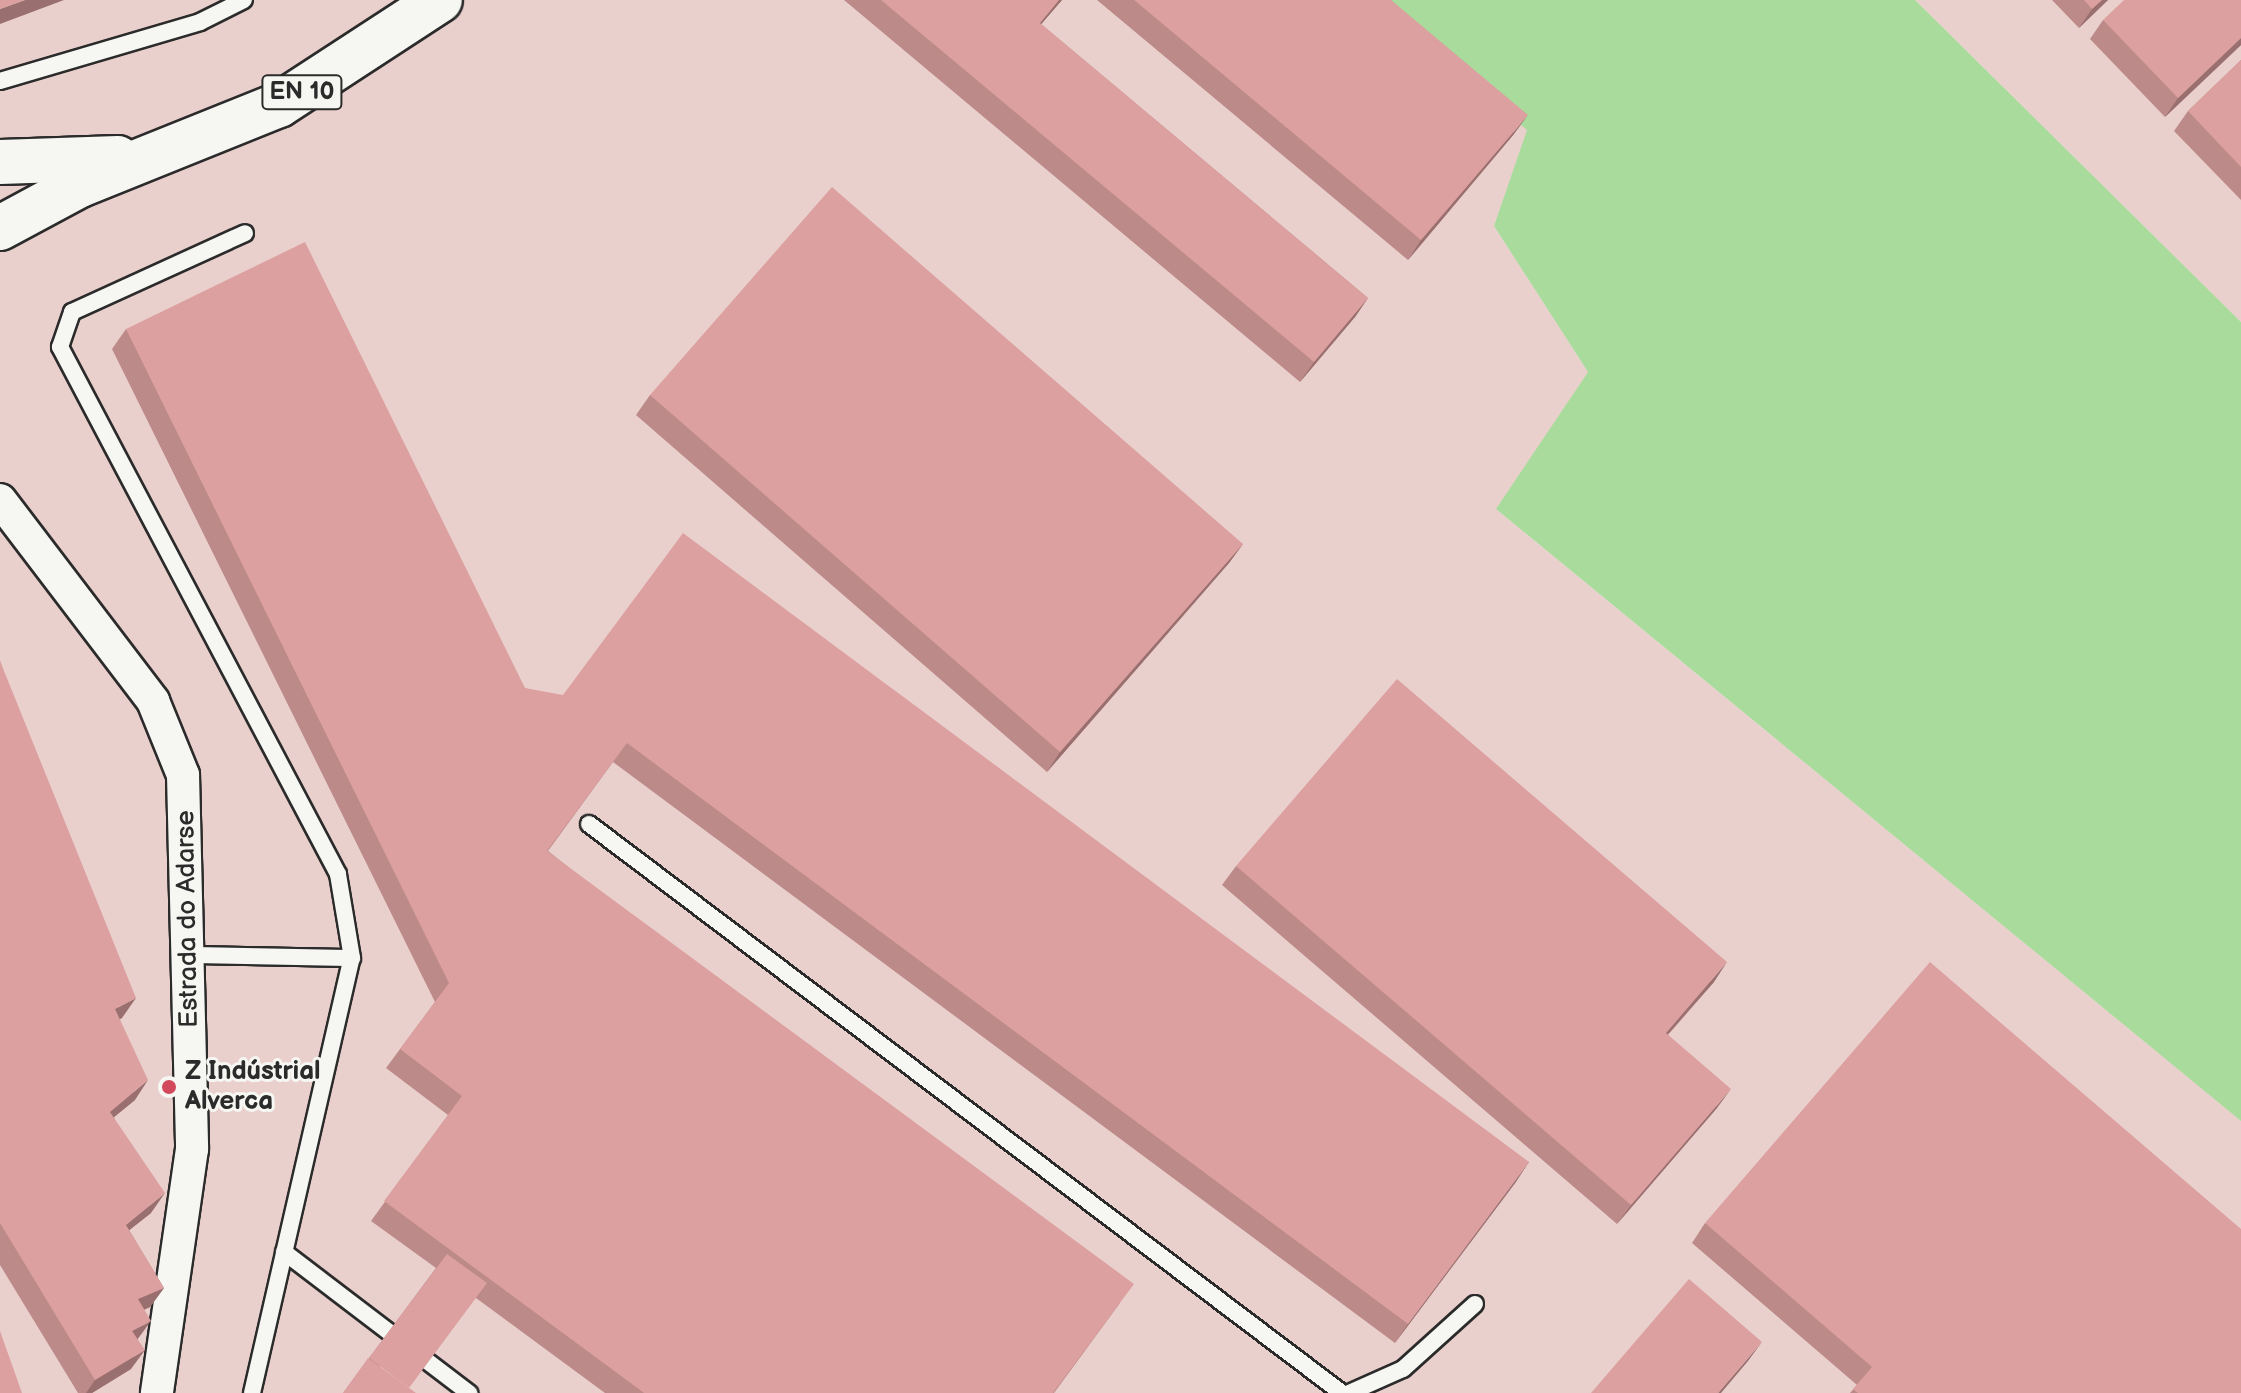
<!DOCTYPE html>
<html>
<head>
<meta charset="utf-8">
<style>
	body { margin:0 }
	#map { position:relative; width:2241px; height:1393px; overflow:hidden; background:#f1e5e1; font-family:"Balsamiq Sans",sans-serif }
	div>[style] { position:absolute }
	.built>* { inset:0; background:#ead0cd }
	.green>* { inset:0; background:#a9db9c }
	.roads { filter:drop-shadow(2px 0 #2b2b2b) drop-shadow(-2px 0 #2b2b2b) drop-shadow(0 2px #2b2b2b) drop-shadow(0 -2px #2b2b2b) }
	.lane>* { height:16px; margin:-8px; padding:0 8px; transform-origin:8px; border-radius:8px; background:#f6f6f2 }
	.street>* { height:32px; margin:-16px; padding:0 16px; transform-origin:16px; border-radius:16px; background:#f6f6f2 }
	.primary>* { height:44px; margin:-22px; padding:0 22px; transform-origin:22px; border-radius:22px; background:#f6f6f2 }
	.wall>* { inset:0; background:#bc8a89 }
	.shaded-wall>* { inset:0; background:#99706f }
	.building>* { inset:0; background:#dba09f }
	.dots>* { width:22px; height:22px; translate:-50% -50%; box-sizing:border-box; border:4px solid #f6f6f2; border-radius:50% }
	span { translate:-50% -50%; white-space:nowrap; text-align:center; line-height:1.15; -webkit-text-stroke:6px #f6f6f2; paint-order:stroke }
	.shield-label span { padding:2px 6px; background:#f6f6f2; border:2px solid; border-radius:6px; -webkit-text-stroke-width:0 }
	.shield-label { font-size:24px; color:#2b2b2b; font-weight:700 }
	.street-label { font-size:26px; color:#2b2b2b }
	.poi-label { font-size:26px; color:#2b2b2b; font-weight:700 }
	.left { translate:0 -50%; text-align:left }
</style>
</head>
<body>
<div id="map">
	<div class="built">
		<div style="clip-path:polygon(0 0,1376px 0,1528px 130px,1494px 226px,1588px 372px,1497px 510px,2241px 1121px,2241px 1393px,0 1393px)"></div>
		<div style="clip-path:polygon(1915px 0,2241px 0,2241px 322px)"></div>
	</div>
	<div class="green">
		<div style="clip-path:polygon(1376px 0,1915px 0,2241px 322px,2241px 1121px,1496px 509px,1588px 372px,1494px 226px,1527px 130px)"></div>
	</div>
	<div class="roads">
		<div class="lane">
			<div style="left:0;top:81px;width:209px;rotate:-16.4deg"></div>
			<div style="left:200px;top:22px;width:49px;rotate:-26.6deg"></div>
			<div style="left:589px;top:824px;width:944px;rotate:37.08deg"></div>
			<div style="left:190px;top:955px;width:162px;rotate:1.1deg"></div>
			<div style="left:352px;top:958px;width:85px;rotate:-99.5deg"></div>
			<div style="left:338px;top:874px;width:596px;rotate:-117.81deg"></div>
			<div style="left:60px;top:347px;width:37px;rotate:-71deg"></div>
			<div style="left:72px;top:312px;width:190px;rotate:-24.5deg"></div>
			<div style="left:284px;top:1252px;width:233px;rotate:37.3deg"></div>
			<div style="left:252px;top:1393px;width:446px;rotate:-77.1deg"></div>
			<div style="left:1349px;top:1393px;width:59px;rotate:-24deg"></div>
			<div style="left:1403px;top:1369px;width:97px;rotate:-42.1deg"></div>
		</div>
		<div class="street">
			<div style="left:0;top:500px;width:253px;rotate:52.7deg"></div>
			<div style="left:153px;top:701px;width:80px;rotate:67.9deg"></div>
			<div style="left:183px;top:775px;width:374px;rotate:88.6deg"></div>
			<div style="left:192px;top:1149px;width:246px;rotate:98.2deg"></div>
		</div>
		<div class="primary">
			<div style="left:0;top:162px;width:118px;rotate:-1.9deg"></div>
			<div style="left:0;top:228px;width:91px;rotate:-28.3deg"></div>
			<div style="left:80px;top:185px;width:214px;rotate:-21.9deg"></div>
			<div style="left:279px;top:105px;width:192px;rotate:-33.1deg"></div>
		</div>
	</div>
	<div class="wall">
		<div style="clip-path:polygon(844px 0,1062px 0,1041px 24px,1368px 298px,1355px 317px,1300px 382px)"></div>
		<div style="clip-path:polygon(1097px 0,1391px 0,1514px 134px,1408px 260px)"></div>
		<div style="clip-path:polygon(2052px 0,2108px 0,2079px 28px)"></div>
		<div style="clip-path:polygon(2241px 0,2241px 45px,2165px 117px,2090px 39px,2103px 20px)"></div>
		<div style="clip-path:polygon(2241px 60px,2241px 200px,2174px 131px,2188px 111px)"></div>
		<div style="clip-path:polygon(126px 329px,525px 688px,1529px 1162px,1395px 1343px,613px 762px,548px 851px,1120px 1303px,1054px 1393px,605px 1393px,476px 1298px,343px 1393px,436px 1268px,371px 1221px,448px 1115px,386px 1068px,435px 1002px,112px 349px)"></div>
		<div style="clip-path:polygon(650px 395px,1243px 544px,1229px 563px,1047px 772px,636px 415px)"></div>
		<div style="clip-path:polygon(0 661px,122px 1018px,120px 1019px,135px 1100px,114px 1117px,151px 1213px,129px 1230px,164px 1288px,150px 1307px,144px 1310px,131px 1369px,92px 1393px,78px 1393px,0 1265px)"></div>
		<div style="clip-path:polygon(1236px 866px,1714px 982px,1668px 1035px,1717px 1108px,1617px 1224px,1222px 885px)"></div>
		<div style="clip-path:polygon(1705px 1223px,2241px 1393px,1850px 1393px,1857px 1385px,1692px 1243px)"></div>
	</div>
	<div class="shaded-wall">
		<div style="clip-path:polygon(25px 0,64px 0,0 24px,0 9px)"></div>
		<div style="clip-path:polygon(1059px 0,1062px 0,1026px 42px,1040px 23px)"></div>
		<div style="clip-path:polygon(2102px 0,2108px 0,2079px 28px,2092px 9px)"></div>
		<div style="clip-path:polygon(2241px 38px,2241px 45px,2165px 117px,2178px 98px)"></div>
		<div style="clip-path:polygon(1528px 115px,1514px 134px,1408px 260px,1421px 240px)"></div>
		<div style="clip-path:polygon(1368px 298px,1355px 317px,1300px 382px,1314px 362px)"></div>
		<div style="clip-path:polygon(1243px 544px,1229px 563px,1047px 772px,1060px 752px)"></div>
		<div style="clip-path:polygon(1727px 962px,1714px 982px,1652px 1052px,1666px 1033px)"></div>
		<div style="clip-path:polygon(136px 998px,122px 1018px,101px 1028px,115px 1009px)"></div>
		<div style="clip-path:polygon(148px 1080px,135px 1100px,97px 1131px,110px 1112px)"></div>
		<div style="clip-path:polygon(1731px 1089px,1717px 1108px,1617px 1224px,1631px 1205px)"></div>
		<div style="clip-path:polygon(1529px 1162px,1516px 1182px,1395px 1343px,1408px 1324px)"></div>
		<div style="clip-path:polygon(165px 1193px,151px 1213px,112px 1244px,126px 1225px)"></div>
		<div style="clip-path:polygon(164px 1288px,150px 1307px,125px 1318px,138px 1299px)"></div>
		<div style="clip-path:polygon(151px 1321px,137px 1340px,132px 1331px)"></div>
		<div style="clip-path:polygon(1762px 1342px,1748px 1361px,1721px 1393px,1718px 1393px)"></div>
		<div style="clip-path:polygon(145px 1350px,131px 1369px,92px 1393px,86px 1393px,95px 1380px)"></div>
	</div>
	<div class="building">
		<div style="clip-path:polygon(0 0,25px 0,0 9px)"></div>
		<div style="clip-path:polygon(881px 0,1059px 0,1040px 23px,1368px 298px,1314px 362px)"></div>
		<div style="clip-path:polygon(1134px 0,1391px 0,1528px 115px,1421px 240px)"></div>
		<div style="clip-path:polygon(2084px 0,2102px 0,2092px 9px)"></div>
		<div style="clip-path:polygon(2124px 0,2241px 0,2241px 38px,2178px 98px,2103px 20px)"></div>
		<div style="clip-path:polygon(2241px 60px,2241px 167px,2188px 111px)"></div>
		<div style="clip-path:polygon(832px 187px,1243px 544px,1060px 752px,650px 395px)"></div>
		<div style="clip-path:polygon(305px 242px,525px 688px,563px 695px,683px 533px,1529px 1162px,1408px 1324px,627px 743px,547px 851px,1134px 1284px,1053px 1393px,644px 1393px,384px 1201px,462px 1096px,400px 1049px,449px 983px,126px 329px)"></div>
		<div style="clip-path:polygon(0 661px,136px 998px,115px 1009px,148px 1080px,110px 1112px,165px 1193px,126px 1225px,164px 1288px,138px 1299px,151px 1321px,132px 1331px,145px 1350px,95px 1380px,0 1223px)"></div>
		<div style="clip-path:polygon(1397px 679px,1727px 962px,1666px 1033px,1731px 1089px,1631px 1205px,1236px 866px)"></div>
		<div style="clip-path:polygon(1930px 962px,2241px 1229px,2241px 1393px,1858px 1393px,1853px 1389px,1872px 1367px,1705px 1223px)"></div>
		<div style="clip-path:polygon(447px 1254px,487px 1283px,409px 1388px,369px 1358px)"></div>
		<div style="clip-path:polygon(1689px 1279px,1762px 1342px,1718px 1393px,1591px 1393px)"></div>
		<div style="clip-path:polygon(0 1331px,22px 1393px,0 1393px)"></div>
		<div style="clip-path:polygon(368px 1358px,416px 1393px,343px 1393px)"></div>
	</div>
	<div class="dots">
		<div style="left:169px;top:1087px;background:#d1495b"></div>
	</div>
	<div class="shield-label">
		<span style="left:302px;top:92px">EN 10</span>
	</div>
	<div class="street-label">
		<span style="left:188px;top:919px;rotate:-91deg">Estrada do Adarse</span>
	</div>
	<div class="poi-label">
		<span class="left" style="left:185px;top:1087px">Z Indústrial<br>Alverca</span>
	</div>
</div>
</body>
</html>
